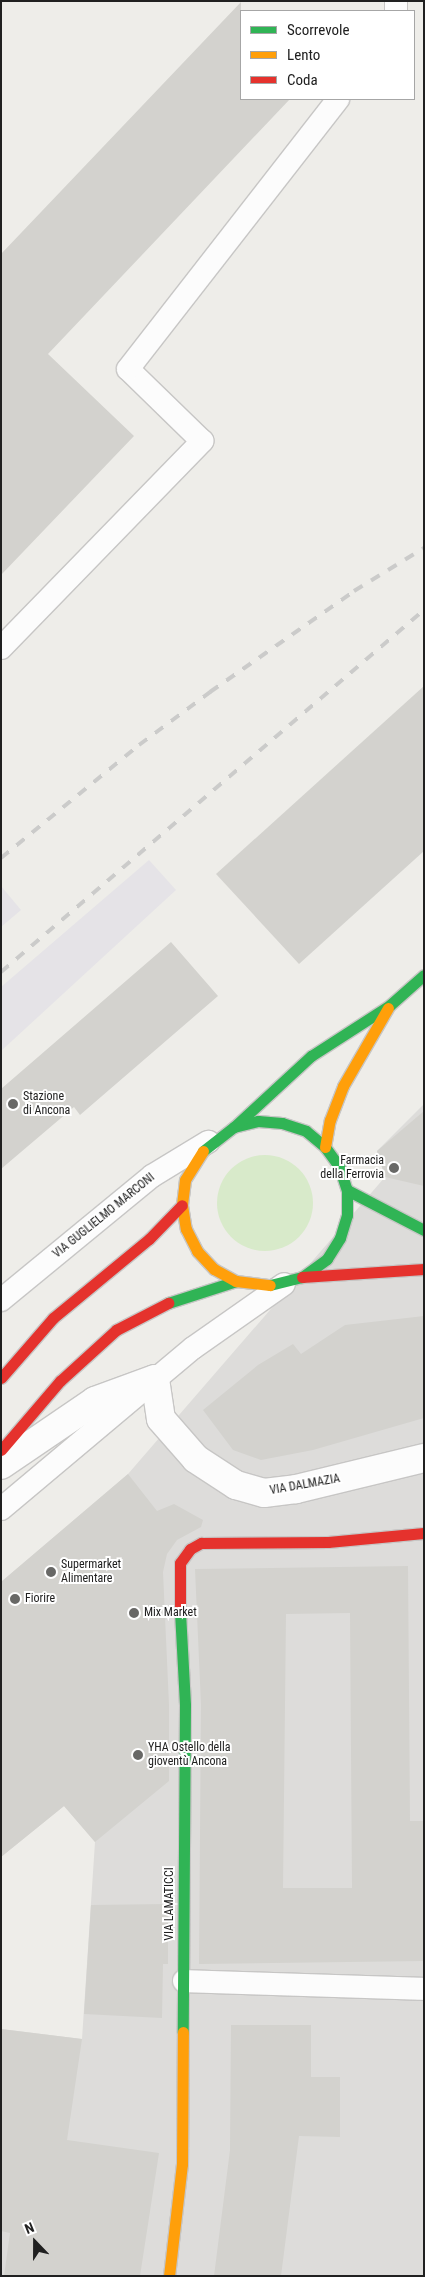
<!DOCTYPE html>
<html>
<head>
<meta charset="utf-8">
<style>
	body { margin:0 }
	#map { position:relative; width:425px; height:2277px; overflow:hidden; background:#eeede9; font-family:"Roboto Condensed",sans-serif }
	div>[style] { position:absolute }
	.residential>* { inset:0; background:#dddcda }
	.grass>* { inset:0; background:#d8eaca }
	.round { border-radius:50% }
	.plaza>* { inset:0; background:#e5e3e7 }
	.building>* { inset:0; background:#d3d2ce }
	.roads { filter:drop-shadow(1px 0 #c7c6c5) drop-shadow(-1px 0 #c7c6c5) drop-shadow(0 1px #c7c6c5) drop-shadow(0 -1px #c7c6c5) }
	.lane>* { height:22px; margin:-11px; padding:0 11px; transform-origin:11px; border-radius:11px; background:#fcfcfc }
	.street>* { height:28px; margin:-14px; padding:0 14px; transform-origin:14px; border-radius:14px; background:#fcfcfc }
	.fast>* { height:11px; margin:-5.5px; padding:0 5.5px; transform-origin:5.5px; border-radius:5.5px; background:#30b455 }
	.slow>* { height:11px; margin:-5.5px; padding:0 5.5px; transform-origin:5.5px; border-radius:5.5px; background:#ff9f0a }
	.jam>* { height:11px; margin:-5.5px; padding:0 5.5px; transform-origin:5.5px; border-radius:5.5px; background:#e5322d }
	.rail>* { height:4px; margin-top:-2px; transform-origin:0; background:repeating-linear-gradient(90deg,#cbcbca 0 10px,transparent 0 20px) }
	.dots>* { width:14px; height:14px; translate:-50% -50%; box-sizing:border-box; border:2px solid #fff; border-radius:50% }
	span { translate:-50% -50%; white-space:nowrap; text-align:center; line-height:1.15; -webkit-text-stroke:4px #fff; paint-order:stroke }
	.poi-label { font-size:12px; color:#202020 }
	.left { translate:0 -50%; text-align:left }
	.right { translate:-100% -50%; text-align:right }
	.street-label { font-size:12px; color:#202020 }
	.frame { position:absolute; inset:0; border:2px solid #202020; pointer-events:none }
	.legend { position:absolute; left:240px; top:10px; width:175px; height:90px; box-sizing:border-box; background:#fff; border:1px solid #a6a6a6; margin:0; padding:6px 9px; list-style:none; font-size:15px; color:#202020 }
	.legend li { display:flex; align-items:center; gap:10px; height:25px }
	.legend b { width:25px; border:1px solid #a6a6a6 }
	.north { position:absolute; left:10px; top:2217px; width:50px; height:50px; -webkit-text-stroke:4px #fff; paint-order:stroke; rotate:338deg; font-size:14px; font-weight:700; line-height:20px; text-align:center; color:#202020 }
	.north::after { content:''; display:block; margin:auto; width:18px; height:22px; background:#202020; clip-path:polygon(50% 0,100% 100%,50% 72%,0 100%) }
</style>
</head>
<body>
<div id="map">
	<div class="residential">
		<div style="clip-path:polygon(424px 1104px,424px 2276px,1px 2276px,1px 2029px,82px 2039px,95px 1842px,64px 1806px,1px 1857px,1px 1582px,128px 1474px,385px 1177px,377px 1151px)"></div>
	</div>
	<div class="grass">
		<div class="round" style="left:217px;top:1155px;width:96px;height:96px"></div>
	</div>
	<div class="plaza">
		<div style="clip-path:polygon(149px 860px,176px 890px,1px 1051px,1px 987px)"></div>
		<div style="clip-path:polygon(1px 886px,21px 910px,1px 927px)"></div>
	</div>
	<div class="building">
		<div style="clip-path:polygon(241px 2px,241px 99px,290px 99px,48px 354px,134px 436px,1px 575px,1px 254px)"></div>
		<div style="clip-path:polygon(424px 686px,424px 851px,299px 964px,216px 874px)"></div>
		<div style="clip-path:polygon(171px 942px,218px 996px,80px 1115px,74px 1107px,1px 1169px,1px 1089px)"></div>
		<div style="clip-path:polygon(424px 1111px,424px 1186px,385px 1177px,377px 1151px)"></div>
		<div style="clip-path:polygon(424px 1316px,424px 1418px,313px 1450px,261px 1460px,233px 1450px,203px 1410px,258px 1365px,293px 1344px,301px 1354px,345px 1325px)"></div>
		<div style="clip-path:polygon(128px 1474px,157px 1511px,174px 1504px,203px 1520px,201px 1527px,177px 1540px,167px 1554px,163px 1572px,169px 1705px,169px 1781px,95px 1842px,64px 1806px,1px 1857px,1px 1582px)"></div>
		<div style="clip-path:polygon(evenodd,408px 1566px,410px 1821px,424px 1821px,424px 1961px,199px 1964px,201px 1705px,195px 1569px,408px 1566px,350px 1613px,352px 1888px,283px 1888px,286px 1614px,350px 1613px)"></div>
		<div style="clip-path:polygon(168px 1904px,168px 1964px,163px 1964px,162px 2018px,84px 2014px,91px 1905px)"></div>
		<div style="clip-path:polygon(231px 2025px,311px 2025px,311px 2077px,340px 2077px,340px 2137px,299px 2136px,281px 2276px,214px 2276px,230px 2150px)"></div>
		<div style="clip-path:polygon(1px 2029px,82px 2039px,67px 2140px,159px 2153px,140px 2276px,4px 2276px,10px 2233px,1px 2231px)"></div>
	</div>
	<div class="roads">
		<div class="lane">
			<div style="left:396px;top:11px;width:10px;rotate:-90deg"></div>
			<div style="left:1px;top:648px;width:289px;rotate:-45.8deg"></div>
			<div style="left:202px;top:441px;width:103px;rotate:-135.8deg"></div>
			<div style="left:128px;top:369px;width:342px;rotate:-52.1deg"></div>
			<div style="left:1px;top:1300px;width:195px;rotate:-39.4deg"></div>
			<div style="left:152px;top:1176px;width:66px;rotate:-31.3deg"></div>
			<div style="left:1px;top:1509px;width:251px;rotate:-40deg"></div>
			<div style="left:193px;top:1348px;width:111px;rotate:-35.1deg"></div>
			<div style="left:184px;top:1981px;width:240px;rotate:1.9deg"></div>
		</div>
		<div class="street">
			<div style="left:1px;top:1465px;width:114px;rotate:-34.2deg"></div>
			<div style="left:95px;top:1401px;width:64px;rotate:-20.1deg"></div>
			<div style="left:155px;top:1379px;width:40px;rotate:81.5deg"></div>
			<div style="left:161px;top:1419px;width:53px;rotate:48.8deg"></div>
			<div style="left:196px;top:1459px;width:48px;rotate:33deg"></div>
			<div style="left:236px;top:1485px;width:29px;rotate:16deg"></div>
			<div style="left:264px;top:1493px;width:32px;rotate:-7deg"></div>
			<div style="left:296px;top:1489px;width:132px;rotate:-13.6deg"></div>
		</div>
		<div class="fast">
			<div style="left:234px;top:1127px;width:25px;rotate:-14deg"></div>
			<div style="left:258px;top:1121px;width:24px;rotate:5deg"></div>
			<div style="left:282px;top:1123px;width:25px;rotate:18deg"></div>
			<div style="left:306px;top:1131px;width:25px;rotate:40deg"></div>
			<div style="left:325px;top:1147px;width:24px;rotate:54deg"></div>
			<div style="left:339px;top:1166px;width:25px;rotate:72deg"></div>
			<div style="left:347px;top:1190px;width:25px;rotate:90deg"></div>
			<div style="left:347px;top:1215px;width:24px;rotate:107deg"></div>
			<div style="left:340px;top:1238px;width:25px;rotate:122deg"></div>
			<div style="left:327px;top:1259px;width:31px;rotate:144deg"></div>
			<div style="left:302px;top:1277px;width:33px;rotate:166deg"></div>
			<div style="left:203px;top:1151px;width:39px;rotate:-38deg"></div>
			<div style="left:234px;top:1127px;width:105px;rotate:-42.7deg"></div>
			<div style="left:311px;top:1056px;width:94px;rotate:-32.8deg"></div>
			<div style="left:390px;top:1005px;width:45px;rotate:-41.4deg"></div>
			<div style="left:347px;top:1190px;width:87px;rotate:27.5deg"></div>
			<div style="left:168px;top:1303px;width:71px;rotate:-17.9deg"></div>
			<div style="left:180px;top:1612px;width:93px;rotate:86.9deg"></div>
			<div style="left:185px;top:1705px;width:327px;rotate:90.4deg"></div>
		</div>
		<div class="slow">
			<div style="left:325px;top:1147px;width:27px;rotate:-80deg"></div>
			<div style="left:330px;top:1120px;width:36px;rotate:-69deg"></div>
			<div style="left:343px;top:1086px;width:90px;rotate:-60deg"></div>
			<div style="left:203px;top:1151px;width:34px;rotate:122deg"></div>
			<div style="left:185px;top:1180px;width:25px;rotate:97deg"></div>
			<div style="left:182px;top:1205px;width:24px;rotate:81deg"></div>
			<div style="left:186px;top:1229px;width:25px;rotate:63deg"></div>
			<div style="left:197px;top:1251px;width:25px;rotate:47deg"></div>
			<div style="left:214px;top:1269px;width:25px;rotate:29deg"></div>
			<div style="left:236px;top:1281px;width:34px;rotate:7deg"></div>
			<div style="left:169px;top:2276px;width:113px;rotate:-83.4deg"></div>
			<div style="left:182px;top:2164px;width:132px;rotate:-89.6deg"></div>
		</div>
		<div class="jam">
			<div style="left:302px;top:1277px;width:122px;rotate:-3.8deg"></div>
			<div style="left:1px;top:1378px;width:79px;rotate:-49.1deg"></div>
			<div style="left:53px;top:1318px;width:124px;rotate:-39.5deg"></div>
			<div style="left:149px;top:1239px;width:47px;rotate:-45.9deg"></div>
			<div style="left:1px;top:1450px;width:91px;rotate:-49.5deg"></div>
			<div style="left:60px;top:1381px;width:76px;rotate:-42.3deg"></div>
			<div style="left:116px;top:1330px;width:59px;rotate:-27.4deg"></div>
			<div style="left:180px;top:1612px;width:49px;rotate:-90deg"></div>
			<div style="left:180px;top:1563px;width:17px;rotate:-54deg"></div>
			<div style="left:190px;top:1549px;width:13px;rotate:-29deg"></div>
			<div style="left:201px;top:1543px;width:127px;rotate:-0.5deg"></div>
			<div style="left:328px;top:1542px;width:96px;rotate:-5.4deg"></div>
		</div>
	</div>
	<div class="rail">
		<div style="left:1px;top:858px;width:178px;rotate:-39.3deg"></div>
		<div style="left:139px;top:745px;width:89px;rotate:-36.7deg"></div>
		<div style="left:210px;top:692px;width:176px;rotate:-35deg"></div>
		<div style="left:354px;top:591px;width:82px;rotate:-31.6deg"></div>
		<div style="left:1px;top:972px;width:557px;rotate:-40.56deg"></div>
	</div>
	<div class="dots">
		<div style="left:13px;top:1104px;background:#686866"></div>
		<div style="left:394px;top:1168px;background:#686866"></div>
		<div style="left:51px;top:1572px;background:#686866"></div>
		<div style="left:15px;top:1599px;background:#686866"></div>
		<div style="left:134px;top:1613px;background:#686866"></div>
		<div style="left:138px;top:1755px;background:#686866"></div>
	</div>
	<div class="poi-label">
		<span class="left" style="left:23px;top:1104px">Stazione<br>di Ancona</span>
		<span class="right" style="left:384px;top:1168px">Farmacia<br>della Ferrovia</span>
		<span class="left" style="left:61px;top:1572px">Supermarket<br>Alimentare</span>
		<span class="left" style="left:25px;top:1599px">Fiorire</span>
		<span class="left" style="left:144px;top:1613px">Mix Market</span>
		<span class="left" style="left:148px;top:1755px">YHA Ostello della<br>gioventù Ancona</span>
	</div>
	<div class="street-label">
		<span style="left:104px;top:1216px;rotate:-39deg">VIA GUGLIELMO MARCONI</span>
		<span style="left:305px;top:1485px;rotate:-10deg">VIA DALMAZIA</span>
		<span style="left:170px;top:1904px;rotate:-90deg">VIA LAMATICCI</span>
	</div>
	<div class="frame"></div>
	<ul class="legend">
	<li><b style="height:6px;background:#30b455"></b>Scorrevole</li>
	<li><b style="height:6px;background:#ff9f0a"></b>Lento</li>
	<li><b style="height:6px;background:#e5322d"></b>Coda</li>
	</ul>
	<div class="north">N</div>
</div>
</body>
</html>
